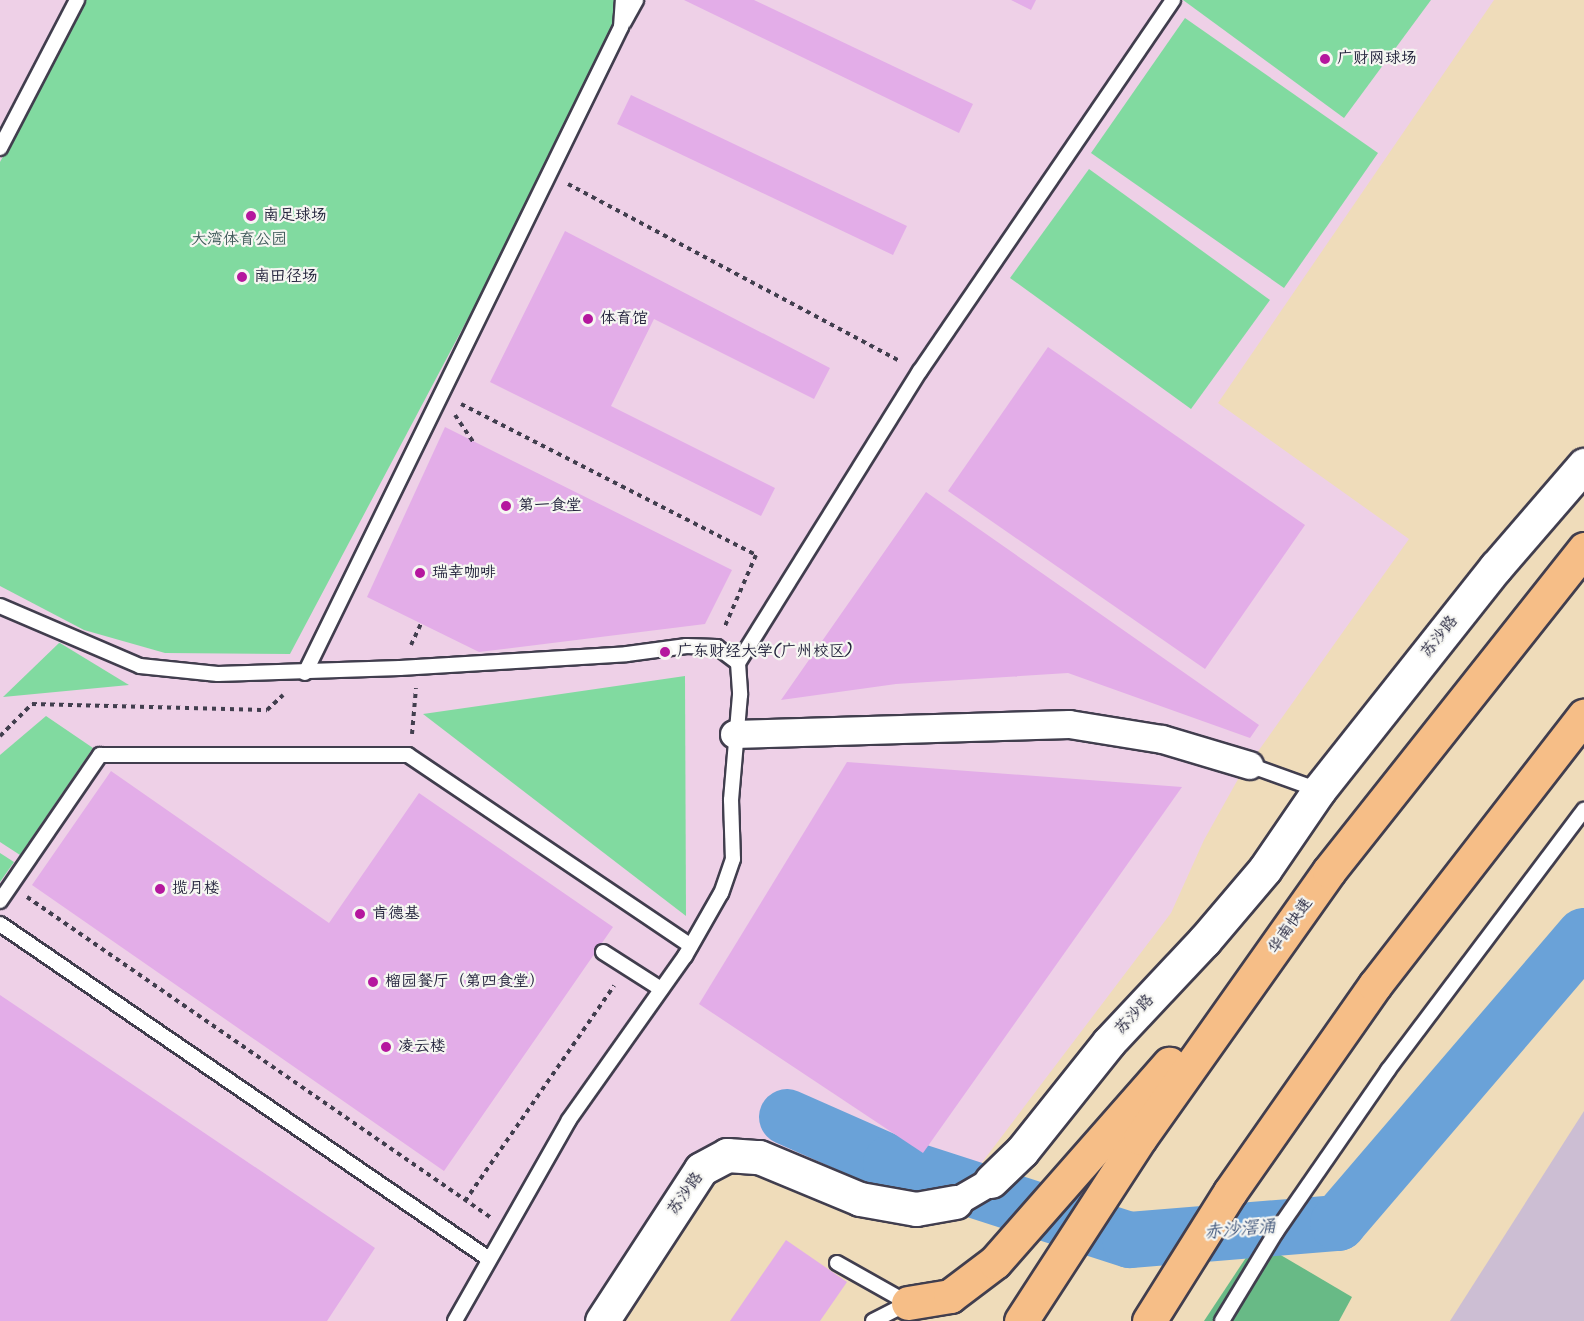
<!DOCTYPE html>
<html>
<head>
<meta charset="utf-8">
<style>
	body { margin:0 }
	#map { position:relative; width:1584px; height:1321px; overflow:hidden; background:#efdcba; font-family:Kalam,"LXGW WenKai TC",sans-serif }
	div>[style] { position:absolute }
	.built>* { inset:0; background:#eed0e7 }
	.industrial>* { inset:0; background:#ccbed3 }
	.green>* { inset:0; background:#81daa0 }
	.forest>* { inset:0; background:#68ba86 }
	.river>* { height:56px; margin:-28px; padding:0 28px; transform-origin:28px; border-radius:28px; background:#6aa2d8 }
	.building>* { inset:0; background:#e3ade8 }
	.path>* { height:4px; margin-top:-2px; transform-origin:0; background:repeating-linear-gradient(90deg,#413e4e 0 4.5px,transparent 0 9px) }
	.roads { filter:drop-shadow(2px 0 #413e4e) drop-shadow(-2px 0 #413e4e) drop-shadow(0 2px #413e4e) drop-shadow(0 -2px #413e4e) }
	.service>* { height:14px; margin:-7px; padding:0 7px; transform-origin:7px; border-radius:7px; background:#fff }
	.minor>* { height:27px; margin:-13.5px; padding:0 13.5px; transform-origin:13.5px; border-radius:13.5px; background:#fff }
	.tertiary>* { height:33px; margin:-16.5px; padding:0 16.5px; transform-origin:16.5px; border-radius:16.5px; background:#fff }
	.motorway>* { height:33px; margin:-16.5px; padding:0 16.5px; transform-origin:16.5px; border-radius:16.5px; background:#f6be87 }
	.dots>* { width:16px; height:16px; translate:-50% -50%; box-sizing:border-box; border:3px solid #f6f6f2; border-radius:50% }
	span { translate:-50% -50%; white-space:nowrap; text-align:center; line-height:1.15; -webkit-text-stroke:4.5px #f6f6f2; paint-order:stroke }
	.poi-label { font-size:16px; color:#22223b }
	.left { translate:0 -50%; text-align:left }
	.park-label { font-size:16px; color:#3e5959 }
	.street-label { font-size:16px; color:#22223b }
	.water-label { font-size:18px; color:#3f557a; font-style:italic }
</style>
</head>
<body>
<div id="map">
	<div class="built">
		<div style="clip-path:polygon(0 0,1494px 0,1218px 403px,1409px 539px,1237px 781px,1204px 840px,1171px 913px,971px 1177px,948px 1189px,901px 1193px,759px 1141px,693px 1159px,585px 1321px,0 1321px)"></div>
	</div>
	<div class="industrial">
		<div style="clip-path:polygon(1584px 1111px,1584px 1321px,1450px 1321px)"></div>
	</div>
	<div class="green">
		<div style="clip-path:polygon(85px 0,625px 0,502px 254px,290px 654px,165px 653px,84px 630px,0 586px,0 162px)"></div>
		<div style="clip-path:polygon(1183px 0,1431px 0,1344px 118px)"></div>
		<div style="clip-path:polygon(1185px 18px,1378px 153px,1284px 288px,1091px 153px)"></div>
		<div style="clip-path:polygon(1089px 169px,1270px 300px,1191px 409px,1010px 278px)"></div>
		<div style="clip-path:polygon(59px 643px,60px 643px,129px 685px,3px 697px)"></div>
		<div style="clip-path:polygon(685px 676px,686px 916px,423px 714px)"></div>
		<div style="clip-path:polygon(46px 716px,93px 748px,20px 855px,0 842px,0 755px)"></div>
		<div style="clip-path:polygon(0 853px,14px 862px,0 882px)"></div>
	</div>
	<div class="forest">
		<div style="clip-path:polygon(1257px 1241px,1352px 1297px,1339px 1321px,1204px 1321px)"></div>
	</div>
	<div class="river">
		<div style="left:787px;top:1117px;width:114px;rotate:23.9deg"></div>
		<div style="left:891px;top:1163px;width:251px;rotate:17.9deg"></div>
		<div style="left:1130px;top:1240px;width:209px;rotate:-4.7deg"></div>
		<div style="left:1338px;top:1223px;width:378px;rotate:-49.4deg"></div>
	</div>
	<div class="building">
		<div style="clip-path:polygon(684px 0,754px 0,973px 104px,959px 133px)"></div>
		<div style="clip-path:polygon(1011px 0,1036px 0,1031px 10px)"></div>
		<div style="clip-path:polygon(631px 95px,907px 226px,893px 255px,617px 124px)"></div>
		<div style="clip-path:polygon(565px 231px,830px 368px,814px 399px,654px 319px,611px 406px,775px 488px,761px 516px,490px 382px)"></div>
		<div style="clip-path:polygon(1048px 347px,1305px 525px,1205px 669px,948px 491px)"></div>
		<div style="clip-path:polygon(445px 427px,732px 570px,705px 624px,479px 652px,367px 597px)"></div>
		<div style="clip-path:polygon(926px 492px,1259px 725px,1250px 738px,1068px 673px,896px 684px,781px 700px)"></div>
		<div style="clip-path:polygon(847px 762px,1182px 787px,923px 1153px,699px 1004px)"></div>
		<div style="clip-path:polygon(111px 771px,329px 923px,419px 793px,613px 927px,444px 1171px,32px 885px)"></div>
		<div style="clip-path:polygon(0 995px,375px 1248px,327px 1321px,0 1321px)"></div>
		<div style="clip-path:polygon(786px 1240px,847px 1282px,820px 1321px,730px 1321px)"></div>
	</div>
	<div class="path">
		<div style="left:568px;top:184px;width:376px;rotate:28.1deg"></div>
		<div style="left:461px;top:404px;width:331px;rotate:27.1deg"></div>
		<div style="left:756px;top:555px;width:77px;rotate:113.6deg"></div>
		<div style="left:455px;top:415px;width:34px;rotate:56deg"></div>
		<div style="left:411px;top:645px;width:23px;rotate:-65deg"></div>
		<div style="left:412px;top:734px;width:46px;rotate:-85deg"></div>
		<div style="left:0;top:736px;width:45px;rotate:-45deg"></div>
		<div style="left:32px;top:704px;width:235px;rotate:1.5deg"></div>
		<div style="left:267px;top:710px;width:22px;rotate:-43deg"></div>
		<div style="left:27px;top:897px;width:563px;rotate:34.65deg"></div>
		<div style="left:465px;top:1201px;width:262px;rotate:-55.3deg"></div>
	</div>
	<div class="roads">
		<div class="service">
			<div style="left:624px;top:22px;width:25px;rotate:-61deg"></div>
			<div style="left:0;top:148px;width:167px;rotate:-62.5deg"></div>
			<div style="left:0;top:606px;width:152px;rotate:23.2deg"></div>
			<div style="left:140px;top:666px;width:78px;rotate:5.9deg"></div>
			<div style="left:218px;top:674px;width:182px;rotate:-1.9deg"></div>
			<div style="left:400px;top:668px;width:227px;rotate:-3.5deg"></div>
			<div style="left:627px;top:654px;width:60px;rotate:-7.7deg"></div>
			<div style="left:686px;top:646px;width:31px;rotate:2deg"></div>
			<div style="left:717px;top:647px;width:26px;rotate:37deg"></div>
			<div style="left:738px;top:663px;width:32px;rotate:86deg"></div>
			<div style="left:740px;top:695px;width:105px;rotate:94.9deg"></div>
			<div style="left:731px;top:800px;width:59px;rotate:88.1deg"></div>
			<div style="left:733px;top:859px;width:36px;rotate:109deg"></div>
			<div style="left:721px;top:893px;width:73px;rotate:119.7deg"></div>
			<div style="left:685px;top:956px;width:201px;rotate:125.3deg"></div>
			<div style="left:569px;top:1120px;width:231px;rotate:119.6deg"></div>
			<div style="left:738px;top:663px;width:344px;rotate:-58.1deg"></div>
			<div style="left:920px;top:371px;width:449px;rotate:-55.7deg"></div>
			<div style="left:305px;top:673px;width:719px;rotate:-63.93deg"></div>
			<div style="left:621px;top:27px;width:27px;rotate:-86deg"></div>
			<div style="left:1249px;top:765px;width:74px;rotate:19.7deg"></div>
			<div style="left:0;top:901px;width:177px;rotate:-55.6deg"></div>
			<div style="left:100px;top:755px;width:308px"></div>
			<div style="left:408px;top:755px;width:341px;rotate:34deg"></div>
			<div style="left:0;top:924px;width:593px;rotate:34.41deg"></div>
			<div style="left:603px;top:952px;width:69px;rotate:32.5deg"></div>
			<div style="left:837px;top:1263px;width:81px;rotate:29.4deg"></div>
			<div style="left:873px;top:1321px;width:39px;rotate:-27deg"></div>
			<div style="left:1222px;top:1321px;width:104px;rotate:-58.8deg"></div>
			<div style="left:1276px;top:1232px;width:197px;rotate:-55.3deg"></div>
			<div style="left:1388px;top:1070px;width:326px;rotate:-53deg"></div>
		</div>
		<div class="minor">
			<div style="left:734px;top:734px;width:335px;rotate:-1.7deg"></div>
			<div style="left:1069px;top:724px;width:94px;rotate:9.2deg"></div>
			<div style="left:1162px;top:739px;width:91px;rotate:16.6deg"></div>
			<div style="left:955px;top:1202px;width:42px;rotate:-30.3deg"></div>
		</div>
		<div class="tertiary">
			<div style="left:991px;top:1181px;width:43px;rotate:-44.1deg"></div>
			<div style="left:1022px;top:1151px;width:139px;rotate:-51.4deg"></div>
			<div style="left:1109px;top:1042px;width:139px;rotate:-46.8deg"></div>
			<div style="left:1204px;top:941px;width:94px;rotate:-49.7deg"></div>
			<div style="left:1265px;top:869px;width:96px;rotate:-55.6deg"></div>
			<div style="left:1319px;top:790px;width:285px;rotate:-51.6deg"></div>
			<div style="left:1496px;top:567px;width:135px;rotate:-49.2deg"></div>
			<div style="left:602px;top:1321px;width:181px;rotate:-56.9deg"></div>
			<div style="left:701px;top:1169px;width:30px;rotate:-28deg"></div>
			<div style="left:727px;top:1155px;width:32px;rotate:4deg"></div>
			<div style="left:759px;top:1157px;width:109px;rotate:22.6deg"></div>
			<div style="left:860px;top:1199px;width:57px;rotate:10.1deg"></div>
			<div style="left:916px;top:1209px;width:40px;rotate:-10deg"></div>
		</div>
		<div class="motorway">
			<div style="left:908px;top:1303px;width:43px;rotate:-9.5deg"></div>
			<div style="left:950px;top:1296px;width:56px;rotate:-37.1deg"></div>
			<div style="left:995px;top:1262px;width:264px;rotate:-48.7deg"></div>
			<div style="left:1021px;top:1321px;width:218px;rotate:-57deg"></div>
			<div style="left:1140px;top:1138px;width:327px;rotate:-54.7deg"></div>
			<div style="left:1329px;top:871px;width:411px;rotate:-51.6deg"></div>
			<div style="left:1149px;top:1321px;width:152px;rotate:-57.9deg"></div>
			<div style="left:1230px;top:1192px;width:253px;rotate:-55deg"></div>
			<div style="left:1375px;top:985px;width:341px;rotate:-52.2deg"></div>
		</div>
	</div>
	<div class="dots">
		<div style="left:1325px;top:59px;background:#b5179e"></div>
		<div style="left:251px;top:216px;background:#b5179e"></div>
		<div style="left:242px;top:277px;background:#b5179e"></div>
		<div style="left:588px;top:319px;background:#b5179e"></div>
		<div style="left:506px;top:506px;background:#b5179e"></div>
		<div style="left:420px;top:573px;background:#b5179e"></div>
		<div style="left:665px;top:652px;background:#b5179e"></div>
		<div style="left:160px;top:889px;background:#b5179e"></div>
		<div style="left:360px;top:914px;background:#b5179e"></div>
		<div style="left:373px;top:982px;background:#b5179e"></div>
		<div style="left:386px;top:1047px;background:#b5179e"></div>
	</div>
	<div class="poi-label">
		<span class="left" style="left:1337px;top:59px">广财网球场</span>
		<span class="left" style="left:263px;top:216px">南足球场</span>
		<span class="left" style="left:254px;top:277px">南田径场</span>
		<span class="left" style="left:600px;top:319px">体育馆</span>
		<span class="left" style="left:518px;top:506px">第一食堂</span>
		<span class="left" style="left:432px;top:573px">瑞幸咖啡</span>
		<span class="left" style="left:677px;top:652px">广东财经大学(广州校区)</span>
		<span class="left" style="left:172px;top:889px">揽月楼</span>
		<span class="left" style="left:372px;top:914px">肯德基</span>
		<span class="left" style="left:385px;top:982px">榴园餐厅（第四食堂）</span>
		<span class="left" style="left:398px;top:1047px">凌云楼</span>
	</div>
	<div class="park-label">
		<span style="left:239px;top:240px">大湾体育公园</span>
	</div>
	<div class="street-label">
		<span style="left:1440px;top:637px;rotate:-52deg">苏沙路</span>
		<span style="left:1291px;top:926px;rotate:-55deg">华南快速</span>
		<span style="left:1135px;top:1015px;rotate:-47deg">苏沙路</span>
		<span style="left:686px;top:1194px;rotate:-55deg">苏沙路</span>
	</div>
	<div class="water-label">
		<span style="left:1240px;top:1231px;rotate:-5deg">赤沙滘涌</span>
	</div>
</div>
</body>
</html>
